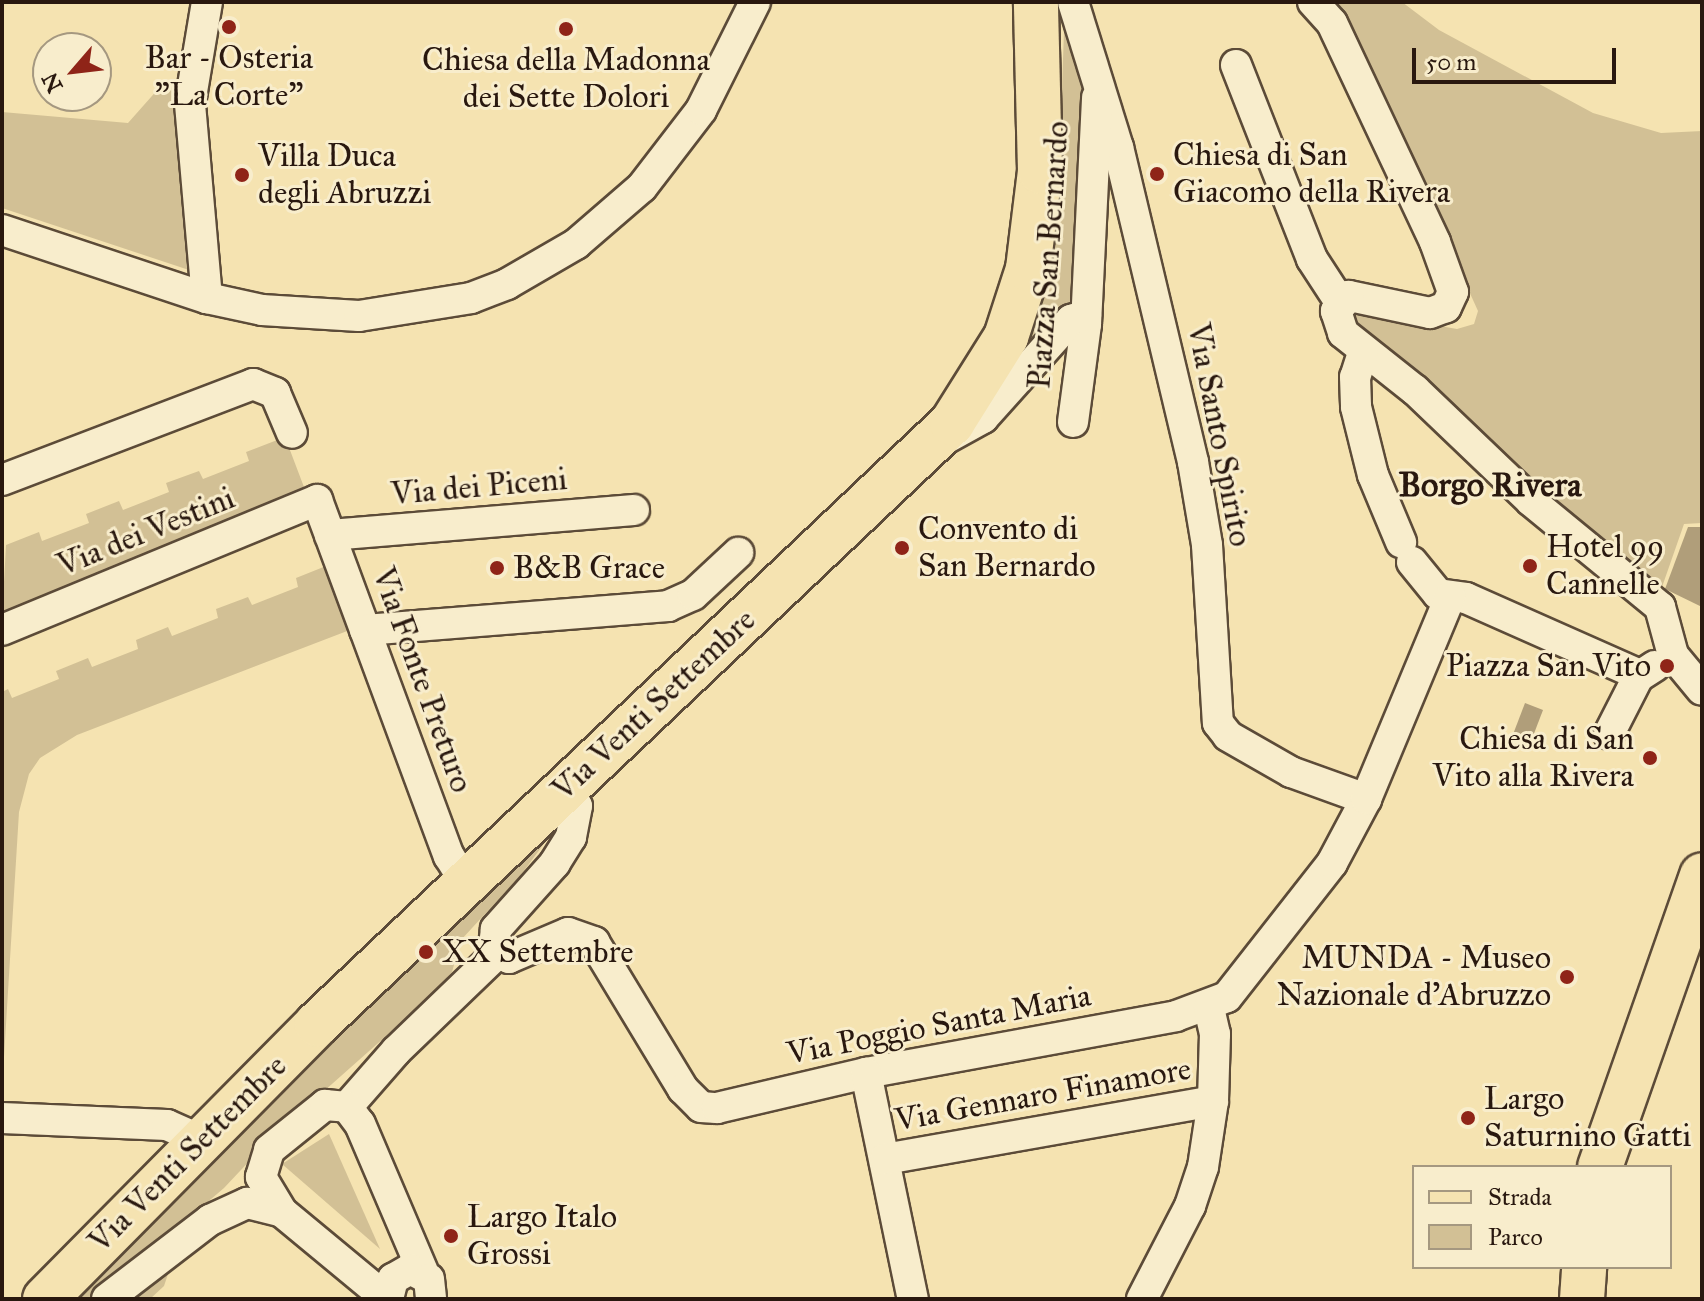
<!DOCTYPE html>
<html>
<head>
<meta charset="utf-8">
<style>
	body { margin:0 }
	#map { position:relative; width:1704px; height:1301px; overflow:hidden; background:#f5e3b1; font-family:"IM FELL Great Primer",serif }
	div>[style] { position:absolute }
	.green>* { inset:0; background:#d2c095 }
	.water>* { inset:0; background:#b09e7a }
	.roads { filter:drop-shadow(2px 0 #5c4b38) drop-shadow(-2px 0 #5c4b38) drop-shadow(0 2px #5c4b38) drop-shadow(0 -2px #5c4b38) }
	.street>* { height:30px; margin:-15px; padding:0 15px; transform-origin:15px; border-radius:15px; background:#f8edcc }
	.primary>* { height:44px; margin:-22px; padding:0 22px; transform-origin:22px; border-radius:22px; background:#f5e3b1 }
	.dots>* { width:22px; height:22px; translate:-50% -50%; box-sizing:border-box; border:4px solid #f8edcc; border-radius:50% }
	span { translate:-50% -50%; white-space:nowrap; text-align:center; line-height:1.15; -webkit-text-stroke:6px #f8edcc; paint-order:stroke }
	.poi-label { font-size:32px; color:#29180f }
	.left { translate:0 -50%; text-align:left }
	.right { translate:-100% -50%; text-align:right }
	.street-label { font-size:32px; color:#29180f }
	.neighbourhood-label { font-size:34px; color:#29180f; font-weight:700 }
	.frame { position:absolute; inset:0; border:4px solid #29180f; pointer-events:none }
	.legend { position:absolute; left:1412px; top:1165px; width:260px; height:104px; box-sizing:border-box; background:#f8edcc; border:2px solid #a59880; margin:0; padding:10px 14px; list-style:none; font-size:24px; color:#29180f }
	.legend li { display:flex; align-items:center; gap:16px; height:40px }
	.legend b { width:40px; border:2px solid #a59880 }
	.north { position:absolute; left:32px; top:32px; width:80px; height:80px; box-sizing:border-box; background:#f8edcc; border:2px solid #a59880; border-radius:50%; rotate:242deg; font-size:22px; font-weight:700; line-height:32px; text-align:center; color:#29180f }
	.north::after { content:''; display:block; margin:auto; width:28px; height:36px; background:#8f2418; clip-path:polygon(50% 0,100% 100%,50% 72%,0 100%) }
	.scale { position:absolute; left:1412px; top:48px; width:204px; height:36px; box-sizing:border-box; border:4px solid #29180f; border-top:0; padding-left:10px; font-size:24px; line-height:28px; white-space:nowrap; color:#29180f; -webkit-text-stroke:6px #f8edcc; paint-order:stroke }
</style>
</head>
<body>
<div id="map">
	<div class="green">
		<div style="clip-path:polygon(1065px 2px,1093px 72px,1069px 315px,1004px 378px,1046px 285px,1057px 230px)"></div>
		<div style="clip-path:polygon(1338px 2px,1402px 2px,1439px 30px,1593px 113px,1661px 133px,1702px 131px,1702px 523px,1684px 524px,1662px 587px,1561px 512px,1358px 331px,1353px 320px,1359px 312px,1457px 329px,1474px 324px,1478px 311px)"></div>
		<div style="clip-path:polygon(167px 79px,176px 93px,189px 270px,2px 208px,2px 112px,128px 123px)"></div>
		<div style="clip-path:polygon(285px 437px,307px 495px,2px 619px,6px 545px,39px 532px,42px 541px,89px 523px,86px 514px,119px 501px,123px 510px,169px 492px,166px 483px,199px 471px,203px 479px,249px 461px,246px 452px)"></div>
		<div style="clip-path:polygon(331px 564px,355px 628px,77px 735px,40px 758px,29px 774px,19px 812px,2px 1090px,2px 692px,8px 689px,12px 698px,59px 679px,56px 671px,88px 658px,92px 667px,138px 649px,136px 640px,168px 627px,172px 636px,218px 618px,216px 609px,248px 597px,252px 605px,298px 587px,296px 578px)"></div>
		<div style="clip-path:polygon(555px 829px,520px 876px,461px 940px,452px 972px,430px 997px,270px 1139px,224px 1188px,94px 1299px,66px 1299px,282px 1078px)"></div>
		<div style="clip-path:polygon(329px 1134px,380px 1249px,282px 1164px)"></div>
		<div style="clip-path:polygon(172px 1262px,164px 1286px,150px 1299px,123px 1299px)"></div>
	</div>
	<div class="water">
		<div style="clip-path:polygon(1688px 527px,1702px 527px,1702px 607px,1665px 589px)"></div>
		<div style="clip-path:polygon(1525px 703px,1543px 710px,1530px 744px,1512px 737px)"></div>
	</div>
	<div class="roads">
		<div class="street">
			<div style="left:207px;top:2px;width:103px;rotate:99.5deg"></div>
			<div style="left:190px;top:104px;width:195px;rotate:85deg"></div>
			<div style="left:1073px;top:2px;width:152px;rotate:72.8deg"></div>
			<div style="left:1118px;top:147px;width:324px;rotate:76.6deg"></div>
			<div style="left:1193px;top:462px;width:84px;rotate:80.4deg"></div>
			<div style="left:1207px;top:545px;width:178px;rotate:86.5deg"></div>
			<div style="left:1218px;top:723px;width:16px;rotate:52deg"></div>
			<div style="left:1228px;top:736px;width:73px;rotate:29.7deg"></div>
			<div style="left:1291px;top:772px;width:80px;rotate:19.8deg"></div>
			<div style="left:1313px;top:2px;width:28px;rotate:48deg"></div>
			<div style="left:1332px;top:23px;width:242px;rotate:64.8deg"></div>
			<div style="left:1435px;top:242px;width:53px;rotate:70.2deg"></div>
			<div style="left:1453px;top:292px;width:17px;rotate:115deg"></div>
			<div style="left:1446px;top:307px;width:17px;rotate:159deg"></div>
			<div style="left:1430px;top:313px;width:83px;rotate:-168.1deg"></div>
			<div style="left:1349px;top:296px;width:20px;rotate:131deg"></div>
			<div style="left:1336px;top:311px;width:23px;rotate:72deg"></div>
			<div style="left:1343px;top:333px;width:92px;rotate:38.4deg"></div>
			<div style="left:1415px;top:390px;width:161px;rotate:43.7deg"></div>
			<div style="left:1531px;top:501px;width:167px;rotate:39.4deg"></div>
			<div style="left:1660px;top:607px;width:50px;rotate:74.8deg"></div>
			<div style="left:1673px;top:655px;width:45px;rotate:50.4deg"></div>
			<div style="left:1236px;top:65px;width:208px;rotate:68.6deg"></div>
			<div style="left:1312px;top:259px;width:51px;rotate:56.9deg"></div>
			<div style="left:2px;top:230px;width:216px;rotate:18.4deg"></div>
			<div style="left:207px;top:298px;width:56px;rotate:12.3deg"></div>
			<div style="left:262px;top:310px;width:97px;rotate:3.5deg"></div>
			<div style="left:359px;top:316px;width:113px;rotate:-9.1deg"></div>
			<div style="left:471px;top:298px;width:39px;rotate:-21deg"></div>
			<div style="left:507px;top:284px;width:80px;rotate:-30.1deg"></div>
			<div style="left:576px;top:244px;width:87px;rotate:-40.8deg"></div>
			<div style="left:642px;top:187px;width:97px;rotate:-52.5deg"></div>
			<div style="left:701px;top:110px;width:121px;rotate:-63.4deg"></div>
			<div style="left:1363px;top:353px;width:25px;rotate:108deg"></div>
			<div style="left:1355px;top:377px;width:30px;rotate:88deg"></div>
			<div style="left:1356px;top:407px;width:70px;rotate:76deg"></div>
			<div style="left:1373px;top:475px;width:73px;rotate:67.3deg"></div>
			<div style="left:1073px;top:422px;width:99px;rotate:-82.4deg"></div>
			<div style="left:1086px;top:324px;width:227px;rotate:-87.2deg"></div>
			<div style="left:943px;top:440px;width:46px;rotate:-28.8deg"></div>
			<div style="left:983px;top:418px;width:132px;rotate:-48.1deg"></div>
			<div style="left:1071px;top:320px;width:16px;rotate:-18deg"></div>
			<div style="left:2px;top:480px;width:269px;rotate:-20.9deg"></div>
			<div style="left:253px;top:384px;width:24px;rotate:22deg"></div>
			<div style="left:275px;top:393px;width:43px;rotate:67deg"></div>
			<div style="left:330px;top:535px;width:305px;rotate:-4.7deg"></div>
			<div style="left:1412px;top:562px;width:41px;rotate:50.9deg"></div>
			<div style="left:1438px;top:594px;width:28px;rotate:8deg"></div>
			<div style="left:1466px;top:598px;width:190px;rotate:23.9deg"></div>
			<div style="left:2px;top:630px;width:341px;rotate:-22.4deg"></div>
			<div style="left:317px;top:500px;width:380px;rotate:69.7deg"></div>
			<div style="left:449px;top:856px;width:31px;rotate:58deg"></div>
			<div style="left:365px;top:630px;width:304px;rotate:-4.5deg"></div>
			<div style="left:668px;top:606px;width:27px;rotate:-24deg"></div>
			<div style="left:693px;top:595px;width:62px;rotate:-43deg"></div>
			<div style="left:1609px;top:734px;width:64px;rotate:-63deg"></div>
			<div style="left:1638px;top:677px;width:20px;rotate:-33deg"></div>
			<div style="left:566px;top:788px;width:21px;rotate:59deg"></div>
			<div style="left:577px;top:806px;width:32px;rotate:101deg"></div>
			<div style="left:571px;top:837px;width:31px;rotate:122deg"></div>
			<div style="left:555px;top:863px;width:89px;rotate:131.8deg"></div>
			<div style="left:496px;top:929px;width:17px;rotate:97deg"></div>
			<div style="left:494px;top:946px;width:19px;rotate:39deg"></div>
			<div style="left:509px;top:958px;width:64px;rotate:-23deg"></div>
			<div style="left:568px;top:933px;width:28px;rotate:19deg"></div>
			<div style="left:594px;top:942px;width:172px;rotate:58.8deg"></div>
			<div style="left:683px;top:1089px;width:25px;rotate:45deg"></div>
			<div style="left:701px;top:1107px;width:16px;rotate:4deg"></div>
			<div style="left:717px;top:1108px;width:153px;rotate:-13.2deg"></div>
			<div style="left:866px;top:1073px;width:315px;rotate:-10.4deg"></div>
			<div style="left:1176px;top:1016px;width:54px;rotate:-20.4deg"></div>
			<div style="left:1227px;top:997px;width:170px;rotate:-51.9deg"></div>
			<div style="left:1332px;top:863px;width:72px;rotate:-62deg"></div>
			<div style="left:1366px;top:799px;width:219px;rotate:-67.4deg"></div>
			<div style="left:866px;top:1073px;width:231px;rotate:78.3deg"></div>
			<div style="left:347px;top:1107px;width:74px;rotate:-48.8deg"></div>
			<div style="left:396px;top:1051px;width:141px;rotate:-43.9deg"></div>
			<div style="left:2px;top:1118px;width:165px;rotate:2.4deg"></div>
			<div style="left:167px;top:1125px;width:37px;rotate:24deg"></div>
			<div style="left:885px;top:1159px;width:333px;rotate:-10deg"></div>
			<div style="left:282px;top:1212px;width:41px;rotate:-121deg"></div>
			<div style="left:261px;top:1177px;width:28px;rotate:-73deg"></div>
			<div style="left:269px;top:1150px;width:72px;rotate:-38.8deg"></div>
			<div style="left:325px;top:1105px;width:22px;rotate:5deg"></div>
			<div style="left:347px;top:1107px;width:21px;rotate:53deg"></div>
			<div style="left:360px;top:1124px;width:163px;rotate:66.9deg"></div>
			<div style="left:107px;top:1299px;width:130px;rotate:-37.5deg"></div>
			<div style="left:210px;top:1220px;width:41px;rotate:-24.7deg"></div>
			<div style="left:247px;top:1203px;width:36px;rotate:14deg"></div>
			<div style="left:282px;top:1212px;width:136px;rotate:39.6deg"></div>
			<div style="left:388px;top:1299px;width:21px;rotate:-76deg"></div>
			<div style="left:393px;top:1279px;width:20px;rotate:-30deg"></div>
			<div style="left:410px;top:1269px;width:21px;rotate:28deg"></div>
			<div style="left:429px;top:1279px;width:20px;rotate:84deg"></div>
			<div style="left:1142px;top:1299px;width:105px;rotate:-62.7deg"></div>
			<div style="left:1190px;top:1206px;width:41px;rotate:-71.6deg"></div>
			<div style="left:1203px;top:1167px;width:67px;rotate:-81.4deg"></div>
			<div style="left:1213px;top:1101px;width:67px;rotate:-88.3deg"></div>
			<div style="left:1215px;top:1034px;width:27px;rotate:-103deg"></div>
		</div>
		<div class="primary">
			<div style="left:1600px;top:1167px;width:309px;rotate:-70.7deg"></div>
			<div style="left:45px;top:1299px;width:387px;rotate:-45.3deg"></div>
			<div style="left:317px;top:1024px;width:874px;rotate:-43.42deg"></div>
			<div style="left:952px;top:423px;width:102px;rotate:-57.9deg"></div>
			<div style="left:1006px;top:337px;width:71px;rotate:-72.1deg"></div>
			<div style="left:1028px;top:269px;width:99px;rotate:-83deg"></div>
			<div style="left:1040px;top:171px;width:169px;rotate:-91.4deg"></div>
			<div style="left:1582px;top:1299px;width:32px;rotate:-86deg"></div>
		</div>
	</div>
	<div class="dots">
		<div style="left:229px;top:27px;background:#8f2418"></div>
		<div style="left:566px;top:29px;background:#8f2418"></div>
		<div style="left:1157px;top:174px;background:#8f2418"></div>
		<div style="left:242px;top:175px;background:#8f2418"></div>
		<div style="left:902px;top:548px;background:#8f2418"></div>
		<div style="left:1530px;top:566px;background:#8f2418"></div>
		<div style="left:497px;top:568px;background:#8f2418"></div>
		<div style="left:1667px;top:666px;background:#8f2418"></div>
		<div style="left:1650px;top:758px;background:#8f2418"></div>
		<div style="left:426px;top:952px;background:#8f2418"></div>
		<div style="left:1567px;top:977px;background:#8f2418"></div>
		<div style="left:1468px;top:1118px;background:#8f2418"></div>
		<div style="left:451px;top:1236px;background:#8f2418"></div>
	</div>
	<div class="poi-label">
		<span style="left:229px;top:77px">Bar - Osteria<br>"La Corte"</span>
		<span style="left:566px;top:79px">Chiesa della Madonna<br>dei Sette Dolori</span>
		<span class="left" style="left:1173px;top:174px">Chiesa di San<br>Giacomo della Rivera</span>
		<span class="left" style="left:258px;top:175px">Villa Duca<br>degli Abruzzi</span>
		<span class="left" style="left:918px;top:548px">Convento di<br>San Bernardo</span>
		<span class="left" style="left:1546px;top:566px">Hotel 99<br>Cannelle</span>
		<span class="left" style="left:513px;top:568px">B&amp;B Grace</span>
		<span class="right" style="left:1651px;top:666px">Piazza San Vito</span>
		<span class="right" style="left:1634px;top:758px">Chiesa di San<br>Vito alla Rivera</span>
		<span class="left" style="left:442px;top:952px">XX Settembre</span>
		<span class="right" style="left:1551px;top:977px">MUNDA - Museo<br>Nazionale d’Abruzzo</span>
		<span class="left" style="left:1484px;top:1118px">Largo<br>Saturnino Gatti</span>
		<span class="left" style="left:467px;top:1236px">Largo Italo<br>Grossi</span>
	</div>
	<div class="street-label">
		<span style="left:1049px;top:255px;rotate:-86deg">Piazza San Bernardo</span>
		<span style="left:1219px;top:435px;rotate:79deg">Via Santo Spirito</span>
		<span style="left:479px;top:487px;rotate:-5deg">Via dei Piceni</span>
		<span style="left:146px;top:532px;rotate:-22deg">Via dei Vestini</span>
		<span style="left:422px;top:680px;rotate:70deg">Via Fonte Preturo</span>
		<span style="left:654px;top:705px;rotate:-43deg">Via Venti Settembre</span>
		<span style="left:939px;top:1025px;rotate:-11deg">Via Poggio Santa Maria</span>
		<span style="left:1043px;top:1095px;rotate:-10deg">Via Gennaro Finamore</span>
		<span style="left:188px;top:1154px;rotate:-45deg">Via Venti Settembre</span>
	</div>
	<div class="neighbourhood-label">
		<span style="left:1490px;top:485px">Borgo Rivera</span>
	</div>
	<div class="frame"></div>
	<ul class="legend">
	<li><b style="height:10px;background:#f5e3b1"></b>Strada</li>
	<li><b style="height:22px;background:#d2c095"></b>Parco</li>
	</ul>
	<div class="north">N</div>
	<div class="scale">50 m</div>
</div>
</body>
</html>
